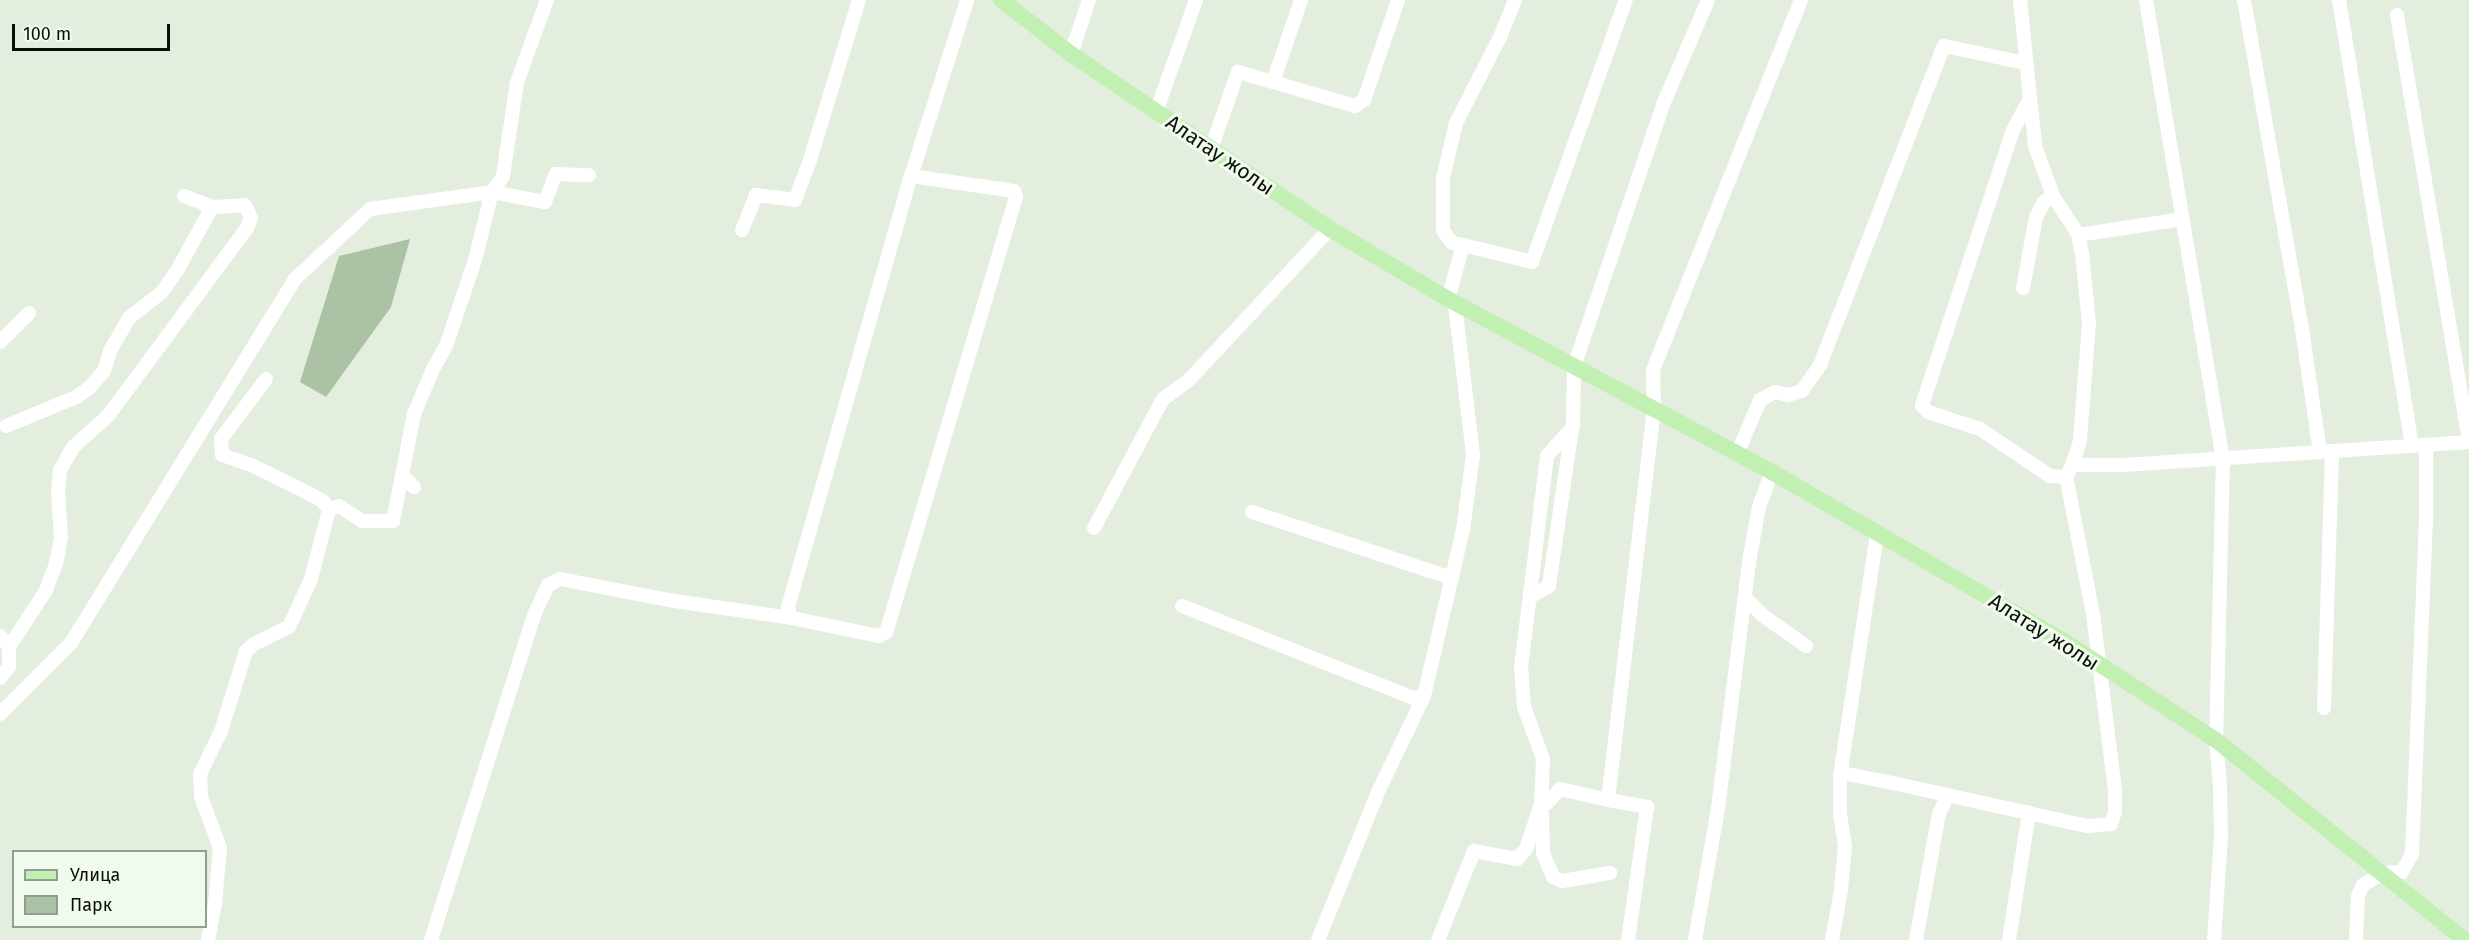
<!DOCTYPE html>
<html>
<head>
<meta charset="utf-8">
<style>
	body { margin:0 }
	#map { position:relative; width:2469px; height:940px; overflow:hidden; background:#e3eedf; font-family:"Fira Sans",sans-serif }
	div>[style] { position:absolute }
	.green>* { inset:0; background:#abc2a4 }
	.minor>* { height:14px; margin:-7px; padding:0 7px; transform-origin:7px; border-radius:7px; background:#fff }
	.major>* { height:16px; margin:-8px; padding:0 8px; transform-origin:8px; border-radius:8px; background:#c2efb2 }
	span { translate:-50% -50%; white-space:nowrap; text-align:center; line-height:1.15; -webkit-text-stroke:6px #f0fbed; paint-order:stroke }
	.street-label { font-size:21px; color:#0b0f0a }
	.legend { position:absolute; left:12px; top:850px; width:195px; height:78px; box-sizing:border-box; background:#f0fbed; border:2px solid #949d92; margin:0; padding:8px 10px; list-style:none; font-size:18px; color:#0b0f0a }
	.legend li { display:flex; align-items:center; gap:12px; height:30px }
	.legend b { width:30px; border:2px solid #949d92 }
	.scale { position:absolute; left:12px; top:24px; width:158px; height:27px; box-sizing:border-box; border:3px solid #0b0f0a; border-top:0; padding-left:8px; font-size:18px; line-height:21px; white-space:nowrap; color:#0b0f0a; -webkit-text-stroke:4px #f0fbed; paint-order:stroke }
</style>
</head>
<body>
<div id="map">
	<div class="green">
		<div style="clip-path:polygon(410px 239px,391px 307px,326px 397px,300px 382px,339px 256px)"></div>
	</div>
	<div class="minor">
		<div style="left:1708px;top:0;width:111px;rotate:113.3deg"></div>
		<div style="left:1664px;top:102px;width:280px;rotate:108.8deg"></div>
		<div style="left:1574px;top:367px;width:60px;rotate:91deg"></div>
		<div style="left:1573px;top:427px;width:39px;rotate:132deg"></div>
		<div style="left:1547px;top:456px;width:213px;rotate:97deg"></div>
		<div style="left:1521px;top:667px;width:40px;rotate:85.7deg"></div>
		<div style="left:1524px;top:707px;width:55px;rotate:69.9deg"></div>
		<div style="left:1543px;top:759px;width:45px;rotate:92.5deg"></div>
		<div style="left:1541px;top:804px;width:6px;rotate:-9deg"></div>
		<div style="left:1547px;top:803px;width:19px;rotate:-47deg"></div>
		<div style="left:1560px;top:789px;width:49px;rotate:12.9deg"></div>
		<div style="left:1608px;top:800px;width:392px;rotate:-83.3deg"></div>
		<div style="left:1654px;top:411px;width:41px;rotate:-91.4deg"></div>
		<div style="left:1653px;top:370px;width:399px;rotate:-68.2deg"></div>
		<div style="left:2020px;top:0;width:147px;rotate:84.1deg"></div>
		<div style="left:2035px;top:146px;width:53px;rotate:70.2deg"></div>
		<div style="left:2053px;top:196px;width:45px;rotate:56.7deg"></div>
		<div style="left:2078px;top:234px;width:20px;rotate:79deg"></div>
		<div style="left:2082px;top:254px;width:69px;rotate:84.2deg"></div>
		<div style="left:2089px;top:323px;width:118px;rotate:94.4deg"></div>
		<div style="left:2080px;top:441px;width:25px;rotate:108deg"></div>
		<div style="left:2146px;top:0;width:464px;rotate:80.5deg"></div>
		<div style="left:2223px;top:458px;width:282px;rotate:91.4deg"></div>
		<div style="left:2216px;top:740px;width:46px;rotate:85deg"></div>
		<div style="left:2220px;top:786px;width:51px;rotate:88.9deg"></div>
		<div style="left:2221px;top:837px;width:103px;rotate:93.9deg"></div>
		<div style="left:2244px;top:0;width:327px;rotate:80deg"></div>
		<div style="left:2301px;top:322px;width:132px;rotate:81.7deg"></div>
		<div style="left:2339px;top:0;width:452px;rotate:80.7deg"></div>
		<div style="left:2397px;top:15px;width:433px;rotate:80.4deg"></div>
		<div style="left:1071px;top:54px;width:57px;rotate:-71.6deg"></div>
		<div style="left:1273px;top:82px;width:85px;rotate:16.3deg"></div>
		<div style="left:1355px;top:106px;width:11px;rotate:-34deg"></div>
		<div style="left:1364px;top:100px;width:106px;rotate:-71.2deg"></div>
		<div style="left:2029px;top:100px;width:34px;rotate:118deg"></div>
		<div style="left:2013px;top:130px;width:290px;rotate:108.3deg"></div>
		<div style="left:1922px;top:405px;width:9px;rotate:49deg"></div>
		<div style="left:1928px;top:412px;width:55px;rotate:18.1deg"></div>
		<div style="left:1980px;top:429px;width:84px;rotate:33.9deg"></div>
		<div style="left:2050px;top:476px;width:16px;rotate:4deg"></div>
		<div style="left:1156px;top:112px;width:119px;rotate:-70.3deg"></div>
		<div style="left:1211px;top:149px;width:82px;rotate:-70.7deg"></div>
		<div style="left:1238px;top:72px;width:36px;rotate:16deg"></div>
		<div style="left:1273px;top:82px;width:87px;rotate:-71.1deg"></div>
		<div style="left:911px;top:176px;width:104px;rotate:8.3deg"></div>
		<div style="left:1014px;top:191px;width:6px;rotate:72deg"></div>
		<div style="left:1016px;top:197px;width:454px;rotate:106.6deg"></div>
		<div style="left:886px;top:632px;width:8px;rotate:150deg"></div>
		<div style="left:879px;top:636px;width:90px;rotate:-168.4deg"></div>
		<div style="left:791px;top:618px;width:11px;rotate:-105deg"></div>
		<div style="left:788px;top:607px;width:448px;rotate:-74.1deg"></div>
		<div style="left:911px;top:176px;width:185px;rotate:-72.3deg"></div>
		<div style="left:184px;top:196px;width:30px;rotate:21deg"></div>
		<div style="left:742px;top:230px;width:38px;rotate:-68deg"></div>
		<div style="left:756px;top:195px;width:39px;rotate:7deg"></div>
		<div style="left:795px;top:200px;width:43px;rotate:-69.4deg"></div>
		<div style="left:810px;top:160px;width:167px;rotate:-73deg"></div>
		<div style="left:2078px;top:235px;width:106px;rotate:-8.7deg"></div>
		<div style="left:1463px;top:245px;width:71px;rotate:13.8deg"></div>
		<div style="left:1532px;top:262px;width:278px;rotate:-70.3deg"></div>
		<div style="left:2023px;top:288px;width:72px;rotate:-79.6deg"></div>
		<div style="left:2036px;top:217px;width:17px;rotate:-62deg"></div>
		<div style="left:2044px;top:202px;width:11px;rotate:-34deg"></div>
		<div style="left:1448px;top:299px;width:56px;rotate:-74.5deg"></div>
		<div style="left:1463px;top:245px;width:11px;rotate:-170deg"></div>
		<div style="left:1452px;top:243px;width:16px;rotate:-125deg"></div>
		<div style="left:1443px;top:230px;width:52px;rotate:-90deg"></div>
		<div style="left:1443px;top:178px;width:57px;rotate:-76.7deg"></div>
		<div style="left:1456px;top:123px;width:97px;rotate:-62.9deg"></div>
		<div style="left:1500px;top:37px;width:40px;rotate:-68deg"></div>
		<div style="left:0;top:342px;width:41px;rotate:-45deg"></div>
		<div style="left:266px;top:379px;width:75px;rotate:126.9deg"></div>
		<div style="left:221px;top:439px;width:16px;rotate:86deg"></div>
		<div style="left:222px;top:455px;width:31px;rotate:19deg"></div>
		<div style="left:251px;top:465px;width:57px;rotate:26.1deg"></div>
		<div style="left:302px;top:490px;width:24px;rotate:28deg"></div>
		<div style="left:323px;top:501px;width:11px;rotate:56deg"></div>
		<div style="left:6px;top:426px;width:76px;rotate:-22.5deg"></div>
		<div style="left:76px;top:397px;width:14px;rotate:-34deg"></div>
		<div style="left:88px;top:389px;width:24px;rotate:-48deg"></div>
		<div style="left:104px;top:371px;width:21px;rotate:-73deg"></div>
		<div style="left:110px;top:351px;width:38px;rotate:-60deg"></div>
		<div style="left:129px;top:318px;width:42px;rotate:-38.2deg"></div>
		<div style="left:162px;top:292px;width:28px;rotate:-55deg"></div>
		<div style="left:178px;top:269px;width:71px;rotate:-61.3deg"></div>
		<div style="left:212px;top:207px;width:33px;rotate:-3deg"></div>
		<div style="left:245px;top:205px;width:14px;rotate:65deg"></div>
		<div style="left:251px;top:218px;width:11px;rotate:112deg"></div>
		<div style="left:247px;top:228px;width:234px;rotate:126.5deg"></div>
		<div style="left:108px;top:416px;width:47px;rotate:138.5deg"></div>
		<div style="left:73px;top:447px;width:26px;rotate:119deg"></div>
		<div style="left:60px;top:470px;width:22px;rotate:95deg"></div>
		<div style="left:58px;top:492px;width:46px;rotate:86.3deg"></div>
		<div style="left:61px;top:538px;width:26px;rotate:101deg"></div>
		<div style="left:56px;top:564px;width:30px;rotate:111deg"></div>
		<div style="left:45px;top:592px;width:66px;rotate:123.2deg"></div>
		<div style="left:1737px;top:454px;width:59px;rotate:-66.9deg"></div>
		<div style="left:1760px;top:400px;width:17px;rotate:-28deg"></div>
		<div style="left:1775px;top:392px;width:13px;rotate:13deg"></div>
		<div style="left:1788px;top:395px;width:15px;rotate:-16deg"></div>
		<div style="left:1802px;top:391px;width:32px;rotate:-55deg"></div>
		<div style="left:1820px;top:365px;width:342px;rotate:-68.8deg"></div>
		<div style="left:1944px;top:46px;width:84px;rotate:11.7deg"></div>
		<div style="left:402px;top:475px;width:17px;rotate:45deg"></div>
		<div style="left:1252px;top:512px;width:211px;rotate:18.3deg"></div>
		<div style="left:1094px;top:528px;width:146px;rotate:-61.9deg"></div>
		<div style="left:1163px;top:399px;width:32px;rotate:-36deg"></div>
		<div style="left:1189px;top:380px;width:207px;rotate:-47deg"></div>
		<div style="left:1530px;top:597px;width:22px;rotate:-30deg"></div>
		<div style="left:1549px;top:586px;width:159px;rotate:-81.7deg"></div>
		<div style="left:1745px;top:597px;width:25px;rotate:47deg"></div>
		<div style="left:1762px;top:615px;width:54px;rotate:35.2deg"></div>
		<div style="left:1182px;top:606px;width:249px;rotate:21.7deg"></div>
		<div style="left:1413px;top:698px;width:11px;rotate:-10deg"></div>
		<div style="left:1424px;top:696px;width:171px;rotate:-76.8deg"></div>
		<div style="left:1463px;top:530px;width:76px;rotate:-82.4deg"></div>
		<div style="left:1473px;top:455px;width:153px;rotate:-96.8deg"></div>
		<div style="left:0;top:636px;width:14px;rotate:51deg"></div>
		<div style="left:9px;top:647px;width:20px;rotate:90deg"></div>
		<div style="left:9px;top:667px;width:14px;rotate:129deg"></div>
		<div style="left:2324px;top:708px;width:256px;rotate:-88.2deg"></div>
		<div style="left:0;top:714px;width:100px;rotate:-45deg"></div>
		<div style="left:71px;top:643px;width:427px;rotate:-58.4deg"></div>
		<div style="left:295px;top:279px;width:103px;rotate:-43deg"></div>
		<div style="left:370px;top:209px;width:123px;rotate:-7.9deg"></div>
		<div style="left:492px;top:192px;width:19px;rotate:-55deg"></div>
		<div style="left:503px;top:176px;width:95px;rotate:-81.5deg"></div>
		<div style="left:517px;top:82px;width:87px;rotate:-69.9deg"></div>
		<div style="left:1840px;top:776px;width:245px;rotate:-81.3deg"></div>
		<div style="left:1608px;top:800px;width:40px;rotate:10deg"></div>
		<div style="left:1647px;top:807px;width:134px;rotate:98.1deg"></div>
		<div style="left:1542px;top:813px;width:40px;rotate:88.6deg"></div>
		<div style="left:1543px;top:853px;width:26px;rotate:67deg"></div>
		<div style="left:1553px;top:877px;width:10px;rotate:24deg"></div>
		<div style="left:1562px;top:881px;width:49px;rotate:-9.5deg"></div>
		<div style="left:208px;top:940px;width:37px;rotate:-79deg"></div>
		<div style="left:215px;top:904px;width:56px;rotate:-84.9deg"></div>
		<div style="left:220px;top:848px;width:54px;rotate:-110.4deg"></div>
		<div style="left:201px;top:797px;width:23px;rotate:-92deg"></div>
		<div style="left:200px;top:774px;width:48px;rotate:-64deg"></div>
		<div style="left:221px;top:731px;width:84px;rotate:-72.6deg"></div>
		<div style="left:246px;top:651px;width:11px;rotate:-41deg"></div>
		<div style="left:254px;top:644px;width:39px;rotate:-26deg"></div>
		<div style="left:289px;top:627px;width:53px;rotate:-65.4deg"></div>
		<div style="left:311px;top:579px;width:71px;rotate:-75.4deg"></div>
		<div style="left:329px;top:510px;width:11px;rotate:-22deg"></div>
		<div style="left:339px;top:506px;width:27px;rotate:33deg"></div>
		<div style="left:362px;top:521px;width:31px"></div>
		<div style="left:393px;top:521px;width:109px;rotate:-78.9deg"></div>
		<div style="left:414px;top:414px;width:49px;rotate:-67.1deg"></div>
		<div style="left:433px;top:369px;width:26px;rotate:-61deg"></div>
		<div style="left:446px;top:346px;width:91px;rotate:-71.4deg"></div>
		<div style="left:475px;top:260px;width:70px;rotate:-76deg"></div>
		<div style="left:492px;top:192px;width:54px;rotate:10.7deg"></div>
		<div style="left:545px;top:202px;width:30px;rotate:-69deg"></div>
		<div style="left:556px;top:174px;width:33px;rotate:2deg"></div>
		<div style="left:431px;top:940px;width:343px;rotate:-72.4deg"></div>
		<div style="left:535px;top:613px;width:31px;rotate:-65deg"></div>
		<div style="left:548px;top:585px;width:13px;rotate:-27deg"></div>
		<div style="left:560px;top:579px;width:110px;rotate:11deg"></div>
		<div style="left:668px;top:600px;width:124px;rotate:8.3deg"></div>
		<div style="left:1318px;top:940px;width:162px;rotate:-67.9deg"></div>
		<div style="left:1379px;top:790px;width:104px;rotate:-64.4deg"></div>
		<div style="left:1438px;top:940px;width:96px;rotate:-68deg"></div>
		<div style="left:1474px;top:851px;width:44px;rotate:10.5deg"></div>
		<div style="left:1517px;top:859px;width:13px;rotate:-48deg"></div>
		<div style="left:1526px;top:849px;width:47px;rotate:-71.6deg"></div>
		<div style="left:1695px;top:940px;width:134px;rotate:-80.1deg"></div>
		<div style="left:1718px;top:808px;width:254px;rotate:-82.8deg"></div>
		<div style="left:1750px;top:556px;width:50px;rotate:-79.6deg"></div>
		<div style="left:1759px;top:507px;width:37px;rotate:-70deg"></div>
		<div style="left:1832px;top:940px;width:51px;rotate:-79.8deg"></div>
		<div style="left:1841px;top:890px;width:44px;rotate:-84.8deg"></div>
		<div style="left:1845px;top:846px;width:31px;rotate:-99deg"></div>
		<div style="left:1840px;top:815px;width:39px;rotate:-90deg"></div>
		<div style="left:1840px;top:776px;width:7px;rotate:-16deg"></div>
		<div style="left:1847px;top:774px;width:47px;rotate:11.1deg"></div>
		<div style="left:1893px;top:783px;width:199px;rotate:12.5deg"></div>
		<div style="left:2087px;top:826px;width:24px;rotate:-5deg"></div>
		<div style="left:2111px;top:824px;width:13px;rotate:-72deg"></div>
		<div style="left:2115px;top:812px;width:21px;rotate:-90deg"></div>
		<div style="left:2115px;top:791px;width:178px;rotate:-97.1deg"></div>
		<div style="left:2093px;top:614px;width:140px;rotate:-101.1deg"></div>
		<div style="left:2066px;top:477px;width:13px;rotate:-63deg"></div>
		<div style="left:2072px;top:465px;width:52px"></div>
		<div style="left:2124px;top:465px;width:346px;rotate:-3.8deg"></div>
		<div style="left:1916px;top:940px;width:128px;rotate:-79.7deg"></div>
		<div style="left:1939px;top:814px;width:21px;rotate:-65deg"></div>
		<div style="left:2009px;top:940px;width:129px;rotate:-81.1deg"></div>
		<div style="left:2356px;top:940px;width:44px;rotate:-87.4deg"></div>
		<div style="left:2358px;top:896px;width:12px;rotate:-66deg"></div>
		<div style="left:2363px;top:885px;width:23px;rotate:-31deg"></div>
		<div style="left:2383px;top:873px;width:19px;rotate:-3deg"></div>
		<div style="left:2402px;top:872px;width:21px;rotate:-61deg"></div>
		<div style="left:2412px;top:854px;width:329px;rotate:-87.6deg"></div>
		<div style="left:2426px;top:525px;width:80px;rotate:-90deg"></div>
	</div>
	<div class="major">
		<div style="left:1001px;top:0;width:88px;rotate:37.6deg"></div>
		<div style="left:1071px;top:54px;width:313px;rotate:34deg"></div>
		<div style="left:1330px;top:229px;width:137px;rotate:30.7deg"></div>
		<div style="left:1448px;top:299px;width:367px;rotate:28.1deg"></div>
		<div style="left:1772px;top:472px;width:337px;rotate:30.1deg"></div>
		<div style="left:2064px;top:641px;width:181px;rotate:33.1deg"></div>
		<div style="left:2216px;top:740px;width:319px;rotate:38.8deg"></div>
	</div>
	<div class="street-label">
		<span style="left:1220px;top:155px;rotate:34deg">Алатау жолы</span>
		<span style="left:2044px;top:632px;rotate:32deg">Алатау жолы</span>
	</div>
	<ul class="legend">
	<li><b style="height:8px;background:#c2efb2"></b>Улица</li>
	<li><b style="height:16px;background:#abc2a4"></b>Парк</li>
	</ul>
	<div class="scale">100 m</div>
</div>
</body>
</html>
